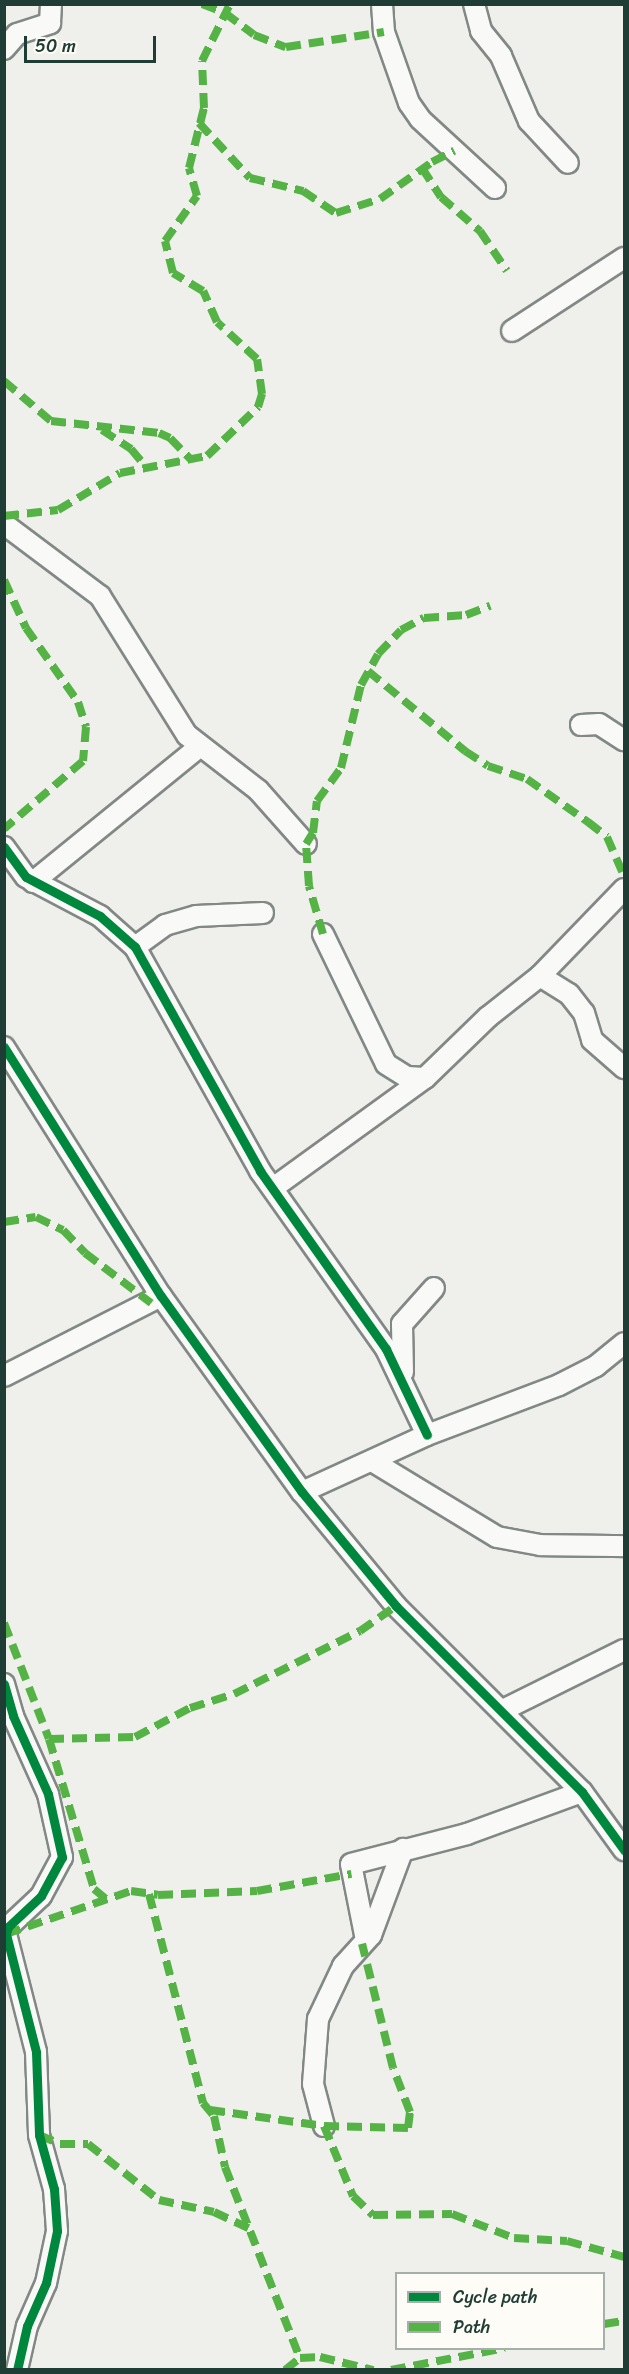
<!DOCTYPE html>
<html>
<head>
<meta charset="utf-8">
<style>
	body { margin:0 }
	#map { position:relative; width:629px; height:2374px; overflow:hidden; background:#eff0ec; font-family:Sriracha,sans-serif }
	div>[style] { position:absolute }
	.roads { filter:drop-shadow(2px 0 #828885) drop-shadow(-2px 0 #828885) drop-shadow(0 2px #828885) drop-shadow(0 -2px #828885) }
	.minor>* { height:20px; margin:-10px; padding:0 10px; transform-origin:10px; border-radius:10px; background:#f9f9f7 }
	.quiet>* { height:8px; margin-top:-4px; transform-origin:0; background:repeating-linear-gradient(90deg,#55b346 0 15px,transparent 0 23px) }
	.cycleway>* { height:9px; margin:-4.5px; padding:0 4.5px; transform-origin:4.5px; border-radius:4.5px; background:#00873e }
	span { translate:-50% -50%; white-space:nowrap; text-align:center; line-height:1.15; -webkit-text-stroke:4.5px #fdfcf7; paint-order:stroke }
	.frame { position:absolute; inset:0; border:6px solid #1f3d34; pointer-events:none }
	.legend { position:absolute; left:395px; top:2272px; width:210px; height:78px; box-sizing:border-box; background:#fdfcf7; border:2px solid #a4b0a9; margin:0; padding:8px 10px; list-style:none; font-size:18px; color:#1f3d34 }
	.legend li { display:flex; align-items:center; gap:12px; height:30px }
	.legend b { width:30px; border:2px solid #a4b0a9 }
	.scale { position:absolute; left:24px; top:36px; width:132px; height:27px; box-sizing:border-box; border:3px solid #1f3d34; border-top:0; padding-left:8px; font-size:18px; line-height:21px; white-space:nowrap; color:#1f3d34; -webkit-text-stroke:4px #fdfcf7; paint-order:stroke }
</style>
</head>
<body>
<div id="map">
	<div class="roads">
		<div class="minor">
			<div style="left:382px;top:4px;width:28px;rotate:86deg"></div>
			<div style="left:384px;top:32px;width:75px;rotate:70.6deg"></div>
			<div style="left:409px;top:103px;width:19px;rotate:55deg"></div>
			<div style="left:420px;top:119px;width:102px;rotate:42.6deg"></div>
			<div style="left:474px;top:4px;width:28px;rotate:75deg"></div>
			<div style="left:481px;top:31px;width:32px;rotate:51deg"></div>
			<div style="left:501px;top:56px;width:71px;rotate:66.7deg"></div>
			<div style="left:529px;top:121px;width:57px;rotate:47.1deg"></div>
			<div style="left:4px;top:49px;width:20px;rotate:-49deg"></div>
			<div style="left:17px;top:34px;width:35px;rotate:-18deg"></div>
			<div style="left:50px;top:23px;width:19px;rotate:-87deg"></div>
			<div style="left:512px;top:331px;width:134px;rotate:-33.1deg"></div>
			<div style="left:4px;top:524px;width:120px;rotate:36.9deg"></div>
			<div style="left:100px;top:596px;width:164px;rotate:58deg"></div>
			<div style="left:187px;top:735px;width:90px;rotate:37.8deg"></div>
			<div style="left:258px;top:790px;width:72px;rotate:48.4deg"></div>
			<div style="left:581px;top:725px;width:18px;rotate:-3deg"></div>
			<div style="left:599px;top:724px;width:30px;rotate:33deg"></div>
			<div style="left:4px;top:847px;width:37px;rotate:54deg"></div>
			<div style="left:26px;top:877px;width:84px;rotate:27.8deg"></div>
			<div style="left:100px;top:916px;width:47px;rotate:41.5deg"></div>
			<div style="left:135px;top:947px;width:257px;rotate:60.8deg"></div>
			<div style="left:260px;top:1171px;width:218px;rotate:54.7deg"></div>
			<div style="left:386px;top:1349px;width:95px;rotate:64.5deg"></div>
			<div style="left:33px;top:882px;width:214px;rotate:-39.1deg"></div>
			<div style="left:323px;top:934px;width:144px;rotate:64.1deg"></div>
			<div style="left:386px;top:1064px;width:25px;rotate:32deg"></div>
			<div style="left:407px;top:1077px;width:18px;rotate:3deg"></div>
			<div style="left:135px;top:947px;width:37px;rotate:-36deg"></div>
			<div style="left:165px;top:925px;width:32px;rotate:-16deg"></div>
			<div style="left:196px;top:916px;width:67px;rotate:-2.6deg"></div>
			<div style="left:540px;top:976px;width:34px;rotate:32deg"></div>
			<div style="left:569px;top:994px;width:24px;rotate:52deg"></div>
			<div style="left:584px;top:1013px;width:28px;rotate:73deg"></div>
			<div style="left:592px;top:1040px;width:43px;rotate:41.2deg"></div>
			<div style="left:4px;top:1047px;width:294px;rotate:57.8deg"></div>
			<div style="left:161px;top:1296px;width:241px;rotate:54.3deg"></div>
			<div style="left:302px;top:1492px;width:148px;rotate:50.5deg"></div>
			<div style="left:396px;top:1606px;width:263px;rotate:45deg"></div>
			<div style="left:582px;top:1792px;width:72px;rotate:54.1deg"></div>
			<div style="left:273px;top:1188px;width:188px;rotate:-35.9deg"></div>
			<div style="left:425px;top:1078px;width:88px;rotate:-44.1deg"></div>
			<div style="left:488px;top:1017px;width:66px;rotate:-38.3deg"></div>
			<div style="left:540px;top:976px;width:121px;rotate:-46deg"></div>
			<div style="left:403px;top:1372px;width:48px;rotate:-91.2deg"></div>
			<div style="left:402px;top:1324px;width:48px;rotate:-48.4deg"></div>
			<div style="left:4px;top:1376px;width:176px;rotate:-27deg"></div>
			<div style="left:372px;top:1461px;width:146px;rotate:31.3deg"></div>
			<div style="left:497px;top:1537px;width:44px;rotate:10.5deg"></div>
			<div style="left:540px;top:1545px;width:84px;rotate:0.7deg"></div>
			<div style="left:302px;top:1492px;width:137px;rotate:-24.5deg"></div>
			<div style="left:427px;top:1435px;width:141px;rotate:-20.7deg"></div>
			<div style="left:559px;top:1385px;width:42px;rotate:-27.2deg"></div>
			<div style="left:596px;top:1366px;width:36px;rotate:-39deg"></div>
			<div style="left:4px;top:1684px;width:33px;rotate:74deg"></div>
			<div style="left:13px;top:1716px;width:85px;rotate:65.8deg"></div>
			<div style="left:48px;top:1794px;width:65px;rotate:77.5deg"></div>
			<div style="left:62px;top:1857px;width:44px;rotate:118.3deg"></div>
			<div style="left:41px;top:1896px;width:45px;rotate:136.8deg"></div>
			<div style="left:8px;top:1927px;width:7px;rotate:106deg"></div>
			<div style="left:6px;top:1934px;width:122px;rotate:75.7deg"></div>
			<div style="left:36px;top:2052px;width:83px;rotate:87.9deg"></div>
			<div style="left:39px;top:2135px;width:56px;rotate:74.5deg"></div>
			<div style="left:54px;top:2189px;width:42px;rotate:85.9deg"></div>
			<div style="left:57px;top:2231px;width:53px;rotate:101.9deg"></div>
			<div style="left:46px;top:2283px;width:47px;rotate:113.8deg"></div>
			<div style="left:27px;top:2326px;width:45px;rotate:102.8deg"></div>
			<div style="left:503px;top:1710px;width:135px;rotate:-26.4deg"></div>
			<div style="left:366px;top:1940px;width:77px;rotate:-101.2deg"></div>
			<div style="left:351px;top:1864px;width:120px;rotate:-14.5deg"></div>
			<div style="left:467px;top:1834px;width:122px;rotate:-20.1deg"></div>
			<div style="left:324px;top:2126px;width:43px;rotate:-104.7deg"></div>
			<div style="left:313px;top:2084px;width:65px;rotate:-85.6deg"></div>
			<div style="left:318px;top:2019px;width:59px;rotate:-64.7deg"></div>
			<div style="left:343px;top:1966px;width:42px;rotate:-47.9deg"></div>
			<div style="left:371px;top:1935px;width:92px;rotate:-69.6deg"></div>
		</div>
	</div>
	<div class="quiet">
		<div style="left:202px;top:4px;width:25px;rotate:21deg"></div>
		<div style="left:225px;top:13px;width:36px;rotate:37deg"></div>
		<div style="left:254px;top:35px;width:34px;rotate:21deg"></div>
		<div style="left:286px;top:47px;width:99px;rotate:-8.7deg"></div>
		<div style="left:199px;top:123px;width:75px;rotate:47.2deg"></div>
		<div style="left:250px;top:178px;width:55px;rotate:13.8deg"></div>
		<div style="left:303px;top:191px;width:40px;rotate:34deg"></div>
		<div style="left:336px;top:213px;width:46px;rotate:-17.7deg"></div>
		<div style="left:380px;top:199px;width:64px;rotate:-35.4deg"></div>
		<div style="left:432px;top:162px;width:25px;rotate:-27deg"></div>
		<div style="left:422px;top:168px;width:35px;rotate:57deg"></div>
		<div style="left:441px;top:197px;width:52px;rotate:41.1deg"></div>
		<div style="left:480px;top:231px;width:48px;rotate:56deg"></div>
		<div style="left:4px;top:381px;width:62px;rotate:40.4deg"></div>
		<div style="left:51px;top:421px;width:109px;rotate:6.3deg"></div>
		<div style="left:159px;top:433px;width:12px;rotate:24deg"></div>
		<div style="left:170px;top:438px;width:30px;rotate:46deg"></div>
		<div style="left:102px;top:430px;width:35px;rotate:33deg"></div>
		<div style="left:131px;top:449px;width:25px;rotate:50deg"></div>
		<div style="left:4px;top:516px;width:54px;rotate:-6.3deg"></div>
		<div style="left:58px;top:510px;width:72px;rotate:-30.8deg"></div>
		<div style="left:120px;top:473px;width:89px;rotate:-11.1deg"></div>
		<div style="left:207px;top:456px;width:71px;rotate:-43.9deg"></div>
		<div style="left:258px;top:407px;width:14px;rotate:-73deg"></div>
		<div style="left:262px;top:394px;width:35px;rotate:-98deg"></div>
		<div style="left:257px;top:359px;width:54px;rotate:-137.2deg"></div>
		<div style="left:217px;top:322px;width:34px;rotate:-114deg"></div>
		<div style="left:203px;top:291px;width:35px;rotate:-149deg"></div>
		<div style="left:173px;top:273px;width:33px;rotate:-104deg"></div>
		<div style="left:165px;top:241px;width:55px;rotate:-54.6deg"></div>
		<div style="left:197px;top:196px;width:29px;rotate:-106deg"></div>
		<div style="left:189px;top:168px;width:62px;rotate:-76deg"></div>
		<div style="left:204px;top:108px;width:47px;rotate:-92.4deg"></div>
		<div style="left:202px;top:61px;width:64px;rotate:-63.8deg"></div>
		<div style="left:4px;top:580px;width:53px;rotate:65.4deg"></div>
		<div style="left:26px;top:628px;width:90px;rotate:54.9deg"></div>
		<div style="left:78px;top:702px;width:26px;rotate:72deg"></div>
		<div style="left:86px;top:727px;width:34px;rotate:95deg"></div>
		<div style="left:83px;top:761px;width:104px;rotate:139.3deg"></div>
		<div style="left:368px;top:671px;width:126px;rotate:39.5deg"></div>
		<div style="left:465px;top:751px;width:27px;rotate:33deg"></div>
		<div style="left:488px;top:766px;width:41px;rotate:18.4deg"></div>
		<div style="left:527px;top:779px;width:75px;rotate:35.2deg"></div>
		<div style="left:588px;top:822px;width:24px;rotate:38deg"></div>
		<div style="left:607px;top:837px;width:43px;rotate:66.4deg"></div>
		<div style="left:323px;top:934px;width:50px;rotate:-106.3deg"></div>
		<div style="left:309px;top:886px;width:42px;rotate:-94.1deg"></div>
		<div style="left:306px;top:844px;width:13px;rotate:-58deg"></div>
		<div style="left:313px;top:833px;width:32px;rotate:-83deg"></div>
		<div style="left:317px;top:801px;width:41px;rotate:-54deg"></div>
		<div style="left:341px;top:768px;width:85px;rotate:-76.5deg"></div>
		<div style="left:361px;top:685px;width:35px;rotate:-61deg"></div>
		<div style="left:378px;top:654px;width:33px;rotate:-46deg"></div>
		<div style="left:401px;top:630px;width:26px;rotate:-28deg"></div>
		<div style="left:424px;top:618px;width:42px;rotate:-4.1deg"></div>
		<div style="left:466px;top:615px;width:26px;rotate:-21deg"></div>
		<div style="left:4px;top:1222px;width:32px;rotate:-9deg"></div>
		<div style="left:36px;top:1217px;width:30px;rotate:26deg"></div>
		<div style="left:63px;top:1230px;width:32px;rotate:46deg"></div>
		<div style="left:85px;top:1253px;width:83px;rotate:37.1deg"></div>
		<div style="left:4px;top:1623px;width:124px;rotate:68.8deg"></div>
		<div style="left:49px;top:1739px;width:157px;rotate:73.3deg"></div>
		<div style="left:94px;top:1889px;width:16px;rotate:40deg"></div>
		<div style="left:49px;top:1739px;width:86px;rotate:-1.3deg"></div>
		<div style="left:135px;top:1737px;width:62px;rotate:-27.8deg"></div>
		<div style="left:190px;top:1708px;width:46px;rotate:-17.7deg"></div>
		<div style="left:234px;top:1694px;width:141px;rotate:-26.6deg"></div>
		<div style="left:360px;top:1631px;width:44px;rotate:-34.8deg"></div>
		<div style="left:149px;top:1894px;width:216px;rotate:75.5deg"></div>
		<div style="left:203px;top:2103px;width:17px;rotate:50deg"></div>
		<div style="left:214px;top:2116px;width:52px;rotate:77.8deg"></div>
		<div style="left:225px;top:2167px;width:205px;rotate:68.6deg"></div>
		<div style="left:6px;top:1934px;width:132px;rotate:-19deg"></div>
		<div style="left:131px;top:1891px;width:27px;rotate:8deg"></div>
		<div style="left:158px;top:1895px;width:99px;rotate:-2.3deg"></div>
		<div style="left:257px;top:1891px;width:96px;rotate:-10.3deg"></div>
		<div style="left:210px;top:2110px;width:115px;rotate:8deg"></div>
		<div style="left:324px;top:2126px;width:84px;rotate:1.4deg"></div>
		<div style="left:408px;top:2128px;width:16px;rotate:-83deg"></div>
		<div style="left:410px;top:2112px;width:47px;rotate:-111.1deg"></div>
		<div style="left:393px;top:2068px;width:128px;rotate:-104deg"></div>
		<div style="left:324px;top:2126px;width:76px;rotate:67.5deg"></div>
		<div style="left:353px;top:2196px;width:28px;rotate:44deg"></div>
		<div style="left:373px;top:2215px;width:79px;rotate:-0.7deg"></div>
		<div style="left:452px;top:2214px;width:66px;rotate:21.2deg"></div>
		<div style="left:514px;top:2238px;width:53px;rotate:3.2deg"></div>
		<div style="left:567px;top:2241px;width:59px;rotate:15.7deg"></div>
		<div style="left:39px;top:2135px;width:23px;rotate:23deg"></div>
		<div style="left:60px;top:2144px;width:28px"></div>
		<div style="left:88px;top:2144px;width:90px;rotate:38.3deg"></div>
		<div style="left:159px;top:2200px;width:56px;rotate:12.3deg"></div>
		<div style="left:214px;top:2212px;width:38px;rotate:25deg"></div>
		<div style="left:604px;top:2324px;width:20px;rotate:-9deg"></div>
		<div style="left:285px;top:2370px;width:19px;rotate:-39deg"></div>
		<div style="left:300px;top:2358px;width:20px;rotate:-3deg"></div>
		<div style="left:320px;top:2357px;width:55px;rotate:13.8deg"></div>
		<div style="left:391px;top:2370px;width:116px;rotate:-10.9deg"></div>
	</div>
	<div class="cycleway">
		<div style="left:4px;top:847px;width:37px;rotate:54deg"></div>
		<div style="left:26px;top:877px;width:84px;rotate:27.8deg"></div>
		<div style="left:100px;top:916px;width:47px;rotate:41.5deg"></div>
		<div style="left:135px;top:947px;width:257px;rotate:60.8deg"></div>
		<div style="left:260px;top:1171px;width:218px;rotate:54.7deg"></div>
		<div style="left:386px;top:1349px;width:95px;rotate:64.5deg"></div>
		<div style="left:4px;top:1047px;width:294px;rotate:57.8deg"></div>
		<div style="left:161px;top:1296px;width:241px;rotate:54.3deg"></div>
		<div style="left:302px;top:1492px;width:148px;rotate:50.5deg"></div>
		<div style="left:396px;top:1606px;width:263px;rotate:45deg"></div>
		<div style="left:582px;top:1792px;width:72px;rotate:54.1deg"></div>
		<div style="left:4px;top:1684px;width:33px;rotate:74deg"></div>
		<div style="left:13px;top:1716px;width:85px;rotate:65.8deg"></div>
		<div style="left:48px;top:1794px;width:65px;rotate:77.5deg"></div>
		<div style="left:62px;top:1857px;width:44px;rotate:118.3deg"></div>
		<div style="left:41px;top:1896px;width:45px;rotate:136.8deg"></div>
		<div style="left:8px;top:1927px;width:7px;rotate:106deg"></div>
		<div style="left:6px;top:1934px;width:122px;rotate:75.7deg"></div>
		<div style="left:36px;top:2052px;width:83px;rotate:87.9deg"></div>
		<div style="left:39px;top:2135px;width:56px;rotate:74.5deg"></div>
		<div style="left:54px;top:2189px;width:42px;rotate:85.9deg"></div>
		<div style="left:57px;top:2231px;width:53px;rotate:101.9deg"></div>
		<div style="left:46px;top:2283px;width:47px;rotate:113.8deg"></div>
		<div style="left:27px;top:2326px;width:45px;rotate:102.8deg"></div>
	</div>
	<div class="frame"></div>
	<ul class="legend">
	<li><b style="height:8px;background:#00873e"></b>Cycle path</li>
	<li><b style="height:8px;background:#55b346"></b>Path</li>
	</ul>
	<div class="scale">50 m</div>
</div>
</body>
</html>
